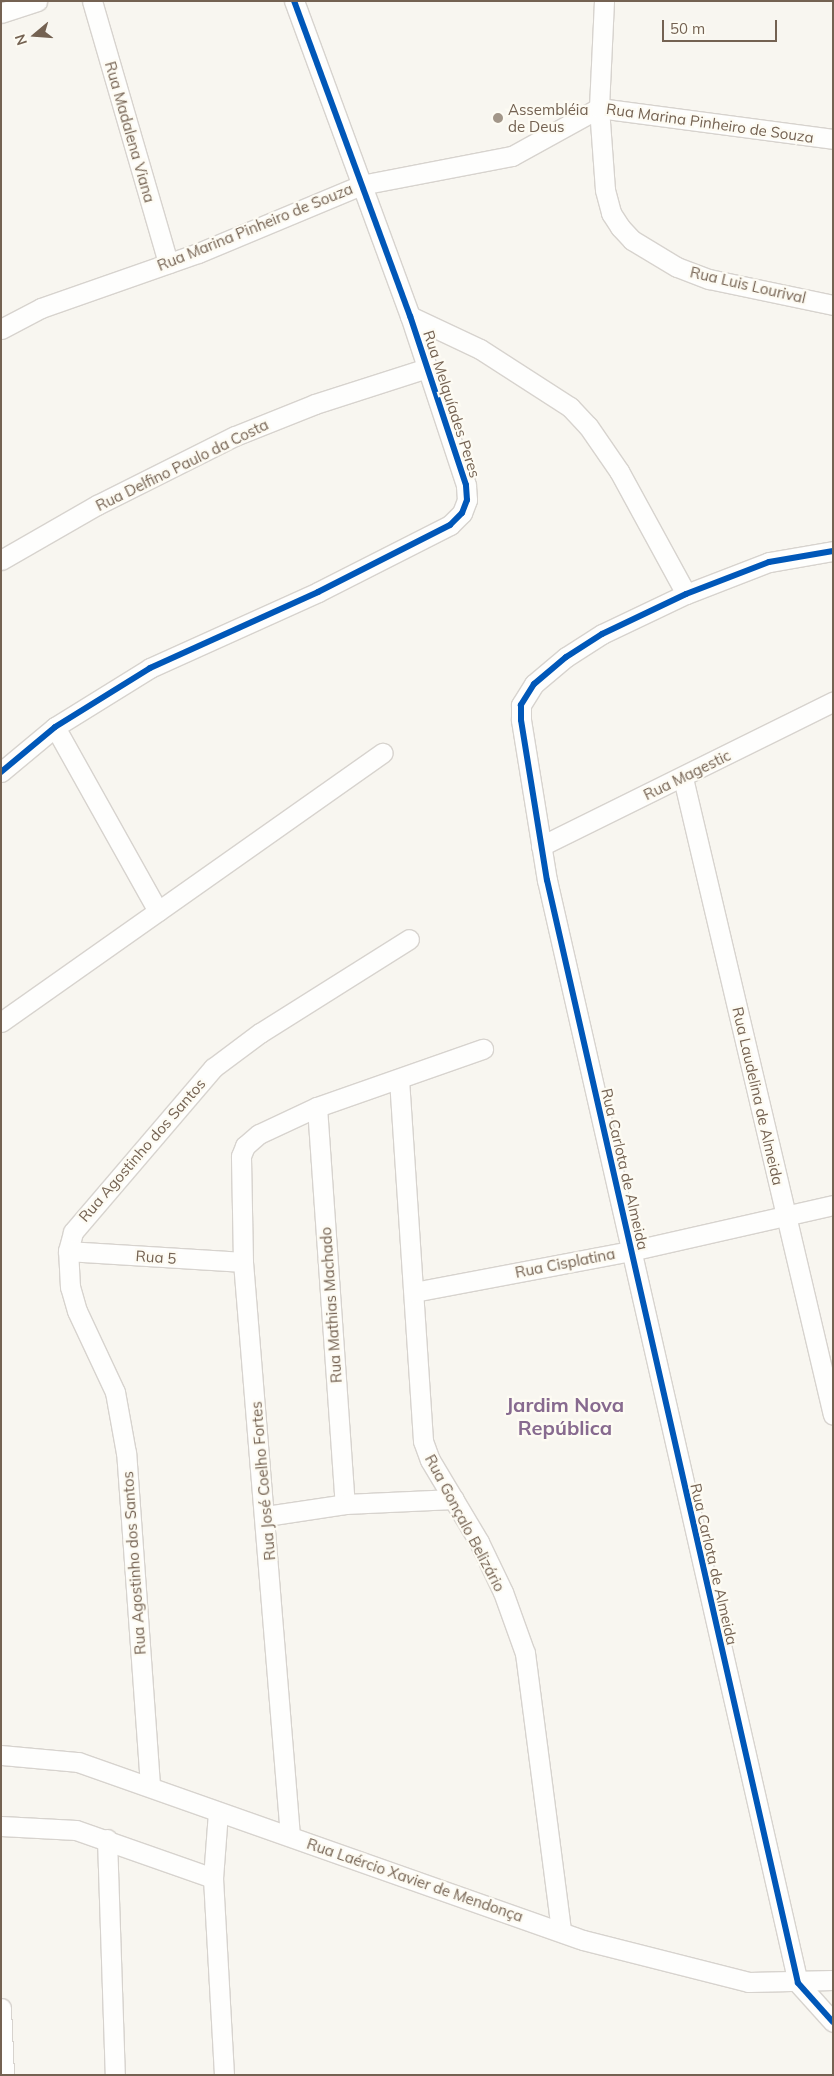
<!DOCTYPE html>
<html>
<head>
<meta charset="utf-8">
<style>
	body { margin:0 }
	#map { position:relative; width:834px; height:2076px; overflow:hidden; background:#f8f6f0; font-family:Mulish,sans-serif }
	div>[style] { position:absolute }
	.roads { filter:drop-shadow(1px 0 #d7d3ce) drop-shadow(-1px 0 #d7d3ce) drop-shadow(0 1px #d7d3ce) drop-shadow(0 -1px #d7d3ce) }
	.minor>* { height:19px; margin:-9.5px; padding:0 9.5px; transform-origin:9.5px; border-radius:9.5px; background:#fefefd }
	.cycleway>* { height:6px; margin:-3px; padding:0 3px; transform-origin:3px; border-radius:3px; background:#0057b8 }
	.dots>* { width:14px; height:14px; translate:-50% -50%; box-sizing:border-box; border:2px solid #fdfbf3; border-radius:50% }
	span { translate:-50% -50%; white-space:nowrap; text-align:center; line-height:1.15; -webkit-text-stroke:4.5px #fdfbf3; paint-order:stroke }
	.poi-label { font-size:15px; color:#746252 }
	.left { translate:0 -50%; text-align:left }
	.street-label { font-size:15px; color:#746252 }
	.district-label { font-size:20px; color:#876a8f; font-weight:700 }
	.frame { position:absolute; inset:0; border:2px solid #746252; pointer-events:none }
	.north { position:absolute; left:10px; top:10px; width:50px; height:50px; -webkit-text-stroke:4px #fdfbf3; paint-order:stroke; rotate:252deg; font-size:14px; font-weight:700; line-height:20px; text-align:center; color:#746252 }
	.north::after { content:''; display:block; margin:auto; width:18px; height:22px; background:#746252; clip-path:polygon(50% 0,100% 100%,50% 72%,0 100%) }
	.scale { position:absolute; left:662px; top:20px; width:115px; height:22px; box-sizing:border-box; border:2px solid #746252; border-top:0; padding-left:6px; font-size:15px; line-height:18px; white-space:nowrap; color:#746252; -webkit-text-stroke:4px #fdfbf3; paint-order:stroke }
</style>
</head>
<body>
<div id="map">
	<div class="roads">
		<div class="minor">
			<div style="left:92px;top:1px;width:273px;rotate:73.8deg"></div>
			<div style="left:604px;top:1px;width:107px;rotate:92.7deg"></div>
			<div style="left:599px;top:108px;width:82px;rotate:85.8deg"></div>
			<div style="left:605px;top:190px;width:24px;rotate:75deg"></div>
			<div style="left:611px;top:213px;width:17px;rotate:57deg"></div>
			<div style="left:620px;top:227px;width:18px;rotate:47deg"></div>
			<div style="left:632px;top:240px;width:52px;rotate:31deg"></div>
			<div style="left:677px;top:267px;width:34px;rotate:21deg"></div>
			<div style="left:709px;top:279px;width:127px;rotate:11.8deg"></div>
			<div style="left:1px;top:13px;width:38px;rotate:-18deg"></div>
			<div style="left:410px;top:316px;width:77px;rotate:25.2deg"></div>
			<div style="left:480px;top:349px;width:107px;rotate:32.8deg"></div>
			<div style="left:570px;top:407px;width:26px;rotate:47deg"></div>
			<div style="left:588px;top:426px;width:55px;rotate:55.4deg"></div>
			<div style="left:619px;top:471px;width:140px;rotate:61.4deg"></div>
			<div style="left:1px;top:329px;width:45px;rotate:-27.7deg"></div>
			<div style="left:41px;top:308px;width:166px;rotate:-19.3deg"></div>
			<div style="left:198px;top:253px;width:177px;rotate:-22.6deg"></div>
			<div style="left:361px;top:185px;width:154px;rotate:-10.9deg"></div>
			<div style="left:512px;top:156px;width:99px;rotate:-28.9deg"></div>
			<div style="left:599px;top:108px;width:236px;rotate:7.5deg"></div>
			<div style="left:833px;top:551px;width:65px;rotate:170.2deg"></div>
			<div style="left:769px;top:562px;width:89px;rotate:158.9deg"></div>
			<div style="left:686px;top:594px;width:93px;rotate:154.5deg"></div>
			<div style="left:602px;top:634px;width:43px;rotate:147.4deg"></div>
			<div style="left:566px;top:657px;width:42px;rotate:139.8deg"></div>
			<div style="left:534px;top:684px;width:25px;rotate:122deg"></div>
			<div style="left:521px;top:705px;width:15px;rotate:90deg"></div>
			<div style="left:521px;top:720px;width:162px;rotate:80.8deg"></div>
			<div style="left:547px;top:880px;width:1131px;rotate:77.18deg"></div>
			<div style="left:798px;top:1983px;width:52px;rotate:48.1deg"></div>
			<div style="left:1px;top:560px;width:111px;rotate:-29.8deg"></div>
			<div style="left:97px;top:505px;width:154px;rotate:-26.6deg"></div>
			<div style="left:235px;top:436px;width:86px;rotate:-21.8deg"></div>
			<div style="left:315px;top:404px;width:118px;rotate:-17.8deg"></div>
			<div style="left:55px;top:727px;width:211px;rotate:60.8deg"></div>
			<div style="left:1px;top:772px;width:70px;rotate:-39.8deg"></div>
			<div style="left:55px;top:727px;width:112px;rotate:-31.8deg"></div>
			<div style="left:150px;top:668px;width:184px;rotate:-24.3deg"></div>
			<div style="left:318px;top:592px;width:148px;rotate:-26.9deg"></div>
			<div style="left:450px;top:525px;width:17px;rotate:-45deg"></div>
			<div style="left:462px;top:513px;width:14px;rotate:-69deg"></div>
			<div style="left:467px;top:500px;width:15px;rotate:-94deg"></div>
			<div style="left:466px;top:485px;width:178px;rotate:-108.3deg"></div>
			<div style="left:410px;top:316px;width:336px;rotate:-110.2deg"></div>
			<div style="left:683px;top:778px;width:654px;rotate:76.75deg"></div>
			<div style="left:541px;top:846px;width:326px;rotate:-26.3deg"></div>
			<div style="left:1px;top:1022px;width:467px;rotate:-35.2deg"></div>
			<div style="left:399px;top:1079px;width:363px;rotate:86.2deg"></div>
			<div style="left:423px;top:1441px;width:20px;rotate:70deg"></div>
			<div style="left:430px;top:1460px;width:96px;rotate:59.1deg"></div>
			<div style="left:479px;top:1542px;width:55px;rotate:64.4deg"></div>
			<div style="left:503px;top:1592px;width:65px;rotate:70.2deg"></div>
			<div style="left:525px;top:1653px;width:280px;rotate:82.6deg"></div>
			<div style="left:317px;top:1107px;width:398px;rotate:86deg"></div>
			<div style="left:68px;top:1251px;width:175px;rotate:3.6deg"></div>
			<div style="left:414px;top:1292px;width:221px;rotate:-10.7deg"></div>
			<div style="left:631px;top:1251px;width:207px;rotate:-12.8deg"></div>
			<div style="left:266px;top:1516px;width:80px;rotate:-8.6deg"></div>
			<div style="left:345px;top:1504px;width:109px;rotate:-2.6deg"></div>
			<div style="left:1px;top:1755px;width:77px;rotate:5.2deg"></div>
			<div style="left:78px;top:1762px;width:535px;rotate:19.42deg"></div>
			<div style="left:583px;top:1940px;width:171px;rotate:14.2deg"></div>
			<div style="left:749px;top:1982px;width:84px;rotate:-1.4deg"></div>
			<div style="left:150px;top:1785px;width:333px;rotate:-94.1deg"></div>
			<div style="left:126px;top:1453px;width:62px;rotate:-100.2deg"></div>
			<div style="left:115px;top:1392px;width:89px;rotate:-115.1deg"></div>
			<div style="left:77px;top:1311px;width:25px;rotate:-106deg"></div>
			<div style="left:70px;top:1287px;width:36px;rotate:-93deg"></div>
			<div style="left:68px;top:1251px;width:20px;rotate:-75deg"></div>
			<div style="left:73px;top:1232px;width:216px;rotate:-49.5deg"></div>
			<div style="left:213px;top:1068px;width:59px;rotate:-36.7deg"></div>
			<div style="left:260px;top:1033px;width:176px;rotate:-32.2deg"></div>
			<div style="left:218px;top:1812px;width:66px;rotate:94.3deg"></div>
			<div style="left:213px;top:1878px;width:197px;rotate:86.8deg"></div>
			<div style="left:1px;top:1826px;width:75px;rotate:3.1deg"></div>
			<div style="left:76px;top:1830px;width:145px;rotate:19.3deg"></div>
			<div style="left:290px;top:1836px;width:576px;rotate:-94.68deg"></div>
			<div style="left:243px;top:1262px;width:106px;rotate:-91.1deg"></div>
			<div style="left:241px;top:1156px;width:11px;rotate:-68deg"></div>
			<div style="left:245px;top:1146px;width:18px;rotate:-41deg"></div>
			<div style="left:259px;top:1134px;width:64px;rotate:-25deg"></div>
			<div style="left:317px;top:1107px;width:176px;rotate:-19.3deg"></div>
			<div style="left:107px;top:1839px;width:236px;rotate:88.1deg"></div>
			<div style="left:1px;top:2008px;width:67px;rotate:87.4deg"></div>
		</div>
	</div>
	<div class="cycleway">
		<div style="left:833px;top:551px;width:65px;rotate:170.2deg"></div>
		<div style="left:769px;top:562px;width:89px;rotate:158.9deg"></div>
		<div style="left:686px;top:594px;width:93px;rotate:154.5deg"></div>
		<div style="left:602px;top:634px;width:43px;rotate:147.4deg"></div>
		<div style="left:566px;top:657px;width:42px;rotate:139.8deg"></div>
		<div style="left:534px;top:684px;width:25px;rotate:122deg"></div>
		<div style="left:521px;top:705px;width:15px;rotate:90deg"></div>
		<div style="left:521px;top:720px;width:162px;rotate:80.8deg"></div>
		<div style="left:547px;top:880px;width:1131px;rotate:77.18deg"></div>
		<div style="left:798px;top:1983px;width:52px;rotate:48.1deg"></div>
		<div style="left:1px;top:772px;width:70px;rotate:-39.8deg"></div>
		<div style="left:55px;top:727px;width:112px;rotate:-31.8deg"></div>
		<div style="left:150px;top:668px;width:184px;rotate:-24.3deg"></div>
		<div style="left:318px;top:592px;width:148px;rotate:-26.9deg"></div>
		<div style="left:450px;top:525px;width:17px;rotate:-45deg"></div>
		<div style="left:462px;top:513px;width:14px;rotate:-69deg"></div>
		<div style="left:467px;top:500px;width:15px;rotate:-94deg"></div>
		<div style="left:466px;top:485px;width:178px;rotate:-108.3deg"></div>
		<div style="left:410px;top:316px;width:336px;rotate:-110.2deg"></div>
	</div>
	<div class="dots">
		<div style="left:498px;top:118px;background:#a29689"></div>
	</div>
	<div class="poi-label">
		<span class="left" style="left:508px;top:118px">Assembléia<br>de Deus</span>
	</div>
	<div class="street-label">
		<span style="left:710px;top:123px;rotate:8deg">Rua Marina Pinheiro de Souza</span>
		<span style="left:130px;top:132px;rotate:74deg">Rua Madalena Viana</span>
		<span style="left:255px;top:227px;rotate:-22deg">Rua Marina Pinheiro de Souza</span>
		<span style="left:748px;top:285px;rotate:13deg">Rua Luis Lourival</span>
		<span style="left:452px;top:404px;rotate:72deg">Rua Melquíades Peres</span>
		<span style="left:182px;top:465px;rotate:-26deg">Rua Delfino Paulo da Costa</span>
		<span style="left:687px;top:775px;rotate:-26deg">Rua Magestic</span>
		<span style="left:758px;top:1096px;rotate:77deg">Rua Laudelina de Almeida</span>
		<span style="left:142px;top:1150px;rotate:-49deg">Rua Agostinho dos Santos</span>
		<span style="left:625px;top:1169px;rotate:77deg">Rua Carlota de Almeida</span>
		<span style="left:156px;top:1257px;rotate:4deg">Rua 5</span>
		<span style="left:565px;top:1263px;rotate:-11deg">Rua Cisplatina</span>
		<span style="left:331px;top:1305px;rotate:-94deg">Rua Mathias Machado</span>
		<span style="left:263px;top:1481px;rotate:-95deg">Rua José Coelho Fortes</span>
		<span style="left:465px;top:1523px;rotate:62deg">Rua Gonçalo Belizário</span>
		<span style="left:134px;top:1563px;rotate:-94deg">Rua Agostinho dos Santos</span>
		<span style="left:714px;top:1564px;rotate:77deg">Rua Carlota de Almeida</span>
		<span style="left:415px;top:1880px;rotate:19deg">Rua Laércio Xavier de Mendonça</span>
	</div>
	<div class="district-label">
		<span style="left:565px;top:1416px">Jardim Nova<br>República</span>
	</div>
	<div class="frame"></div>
	<div class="north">N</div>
	<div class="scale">50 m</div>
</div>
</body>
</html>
